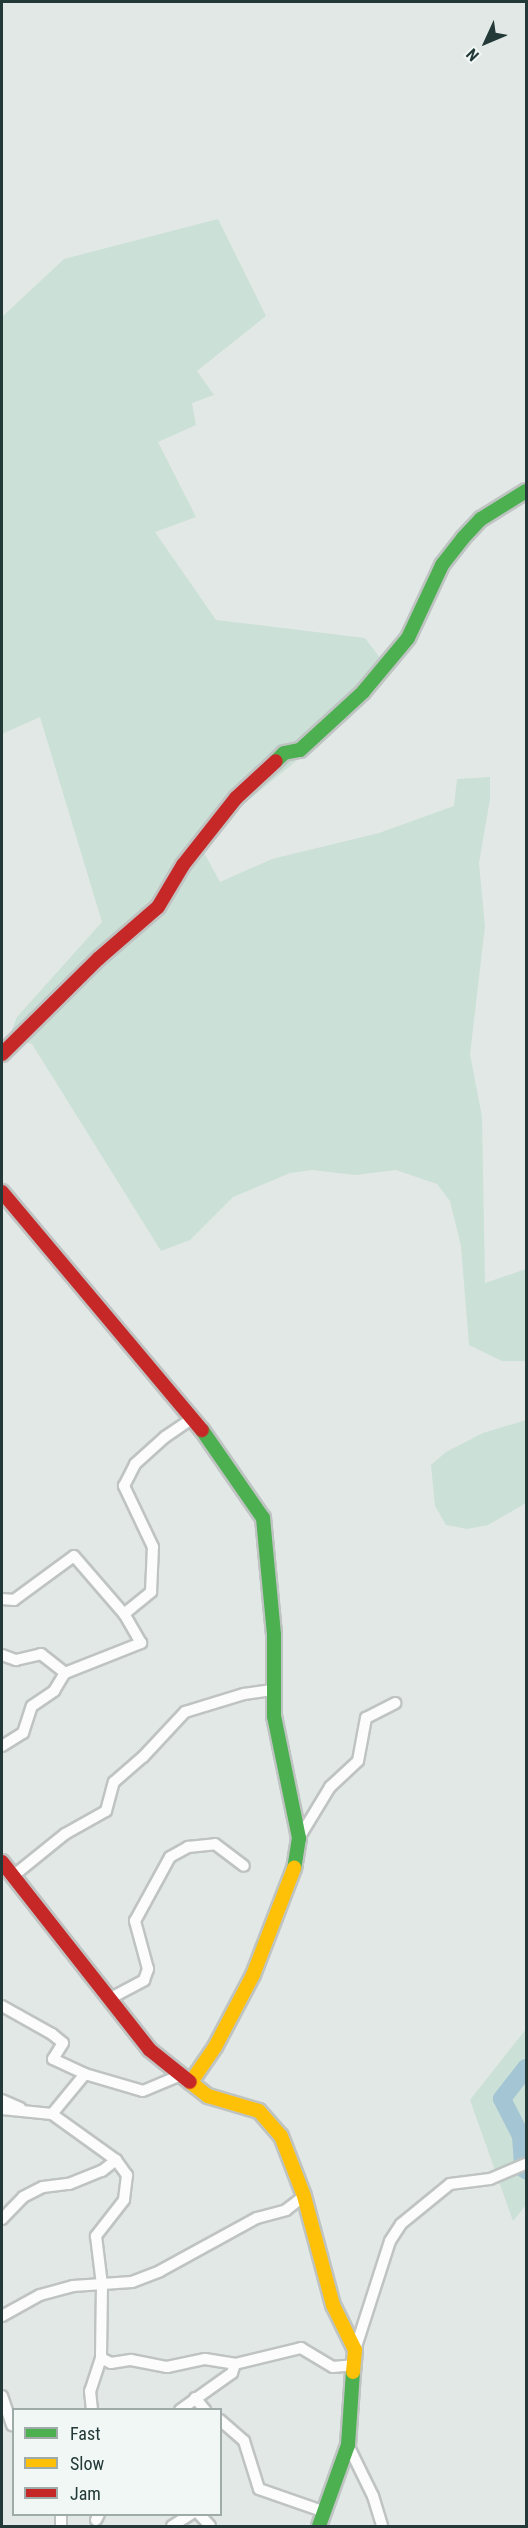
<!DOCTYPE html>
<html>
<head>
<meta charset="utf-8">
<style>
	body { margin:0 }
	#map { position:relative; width:528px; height:2528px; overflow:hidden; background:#e2e8e6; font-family:"Roboto Condensed",sans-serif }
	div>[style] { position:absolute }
	.green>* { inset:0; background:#cbe0d6 }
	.river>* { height:18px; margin:-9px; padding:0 9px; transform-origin:9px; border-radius:9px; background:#a4c5d4 }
	.roads { filter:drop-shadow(2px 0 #bfc4c3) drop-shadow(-2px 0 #bfc4c3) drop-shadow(0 2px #bfc4c3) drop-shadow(0 -2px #bfc4c3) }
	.street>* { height:10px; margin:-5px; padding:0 5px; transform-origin:5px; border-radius:5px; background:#fbfcfb }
	.fast>* { height:14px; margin:-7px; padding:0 7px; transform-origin:7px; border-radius:7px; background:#4caf50 }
	.slow>* { height:14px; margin:-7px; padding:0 7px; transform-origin:7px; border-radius:7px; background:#ffc107 }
	.jam>* { height:14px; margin:-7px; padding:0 7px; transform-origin:7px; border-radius:7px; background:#c62828 }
	span { translate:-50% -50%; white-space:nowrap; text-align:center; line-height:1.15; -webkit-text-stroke:4.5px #f0f7f4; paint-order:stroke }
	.frame { position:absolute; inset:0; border:3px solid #223937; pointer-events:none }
	.legend { position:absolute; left:12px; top:2408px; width:210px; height:108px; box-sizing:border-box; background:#f0f7f4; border:2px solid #9eaba8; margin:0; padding:8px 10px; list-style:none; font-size:18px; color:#223937 }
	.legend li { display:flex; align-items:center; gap:12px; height:30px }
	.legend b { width:30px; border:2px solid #9eaba8 }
	.north { position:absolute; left:456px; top:12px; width:60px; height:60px; -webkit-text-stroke:4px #f0f7f4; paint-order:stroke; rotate:226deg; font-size:16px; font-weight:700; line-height:24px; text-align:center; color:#223937 }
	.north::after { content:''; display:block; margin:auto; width:21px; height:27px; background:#223937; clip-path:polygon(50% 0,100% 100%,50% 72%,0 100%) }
</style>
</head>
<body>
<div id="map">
	<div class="green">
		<div style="clip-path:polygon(218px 219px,266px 316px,197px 371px,214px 395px,192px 403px,196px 425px,158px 442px,196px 517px,155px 532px,216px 620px,365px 638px,390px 671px,346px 720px,234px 812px,203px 851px,220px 882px,272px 859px,379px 833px,454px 806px,457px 779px,490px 777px,490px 799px,479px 863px,485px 926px,470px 1054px,482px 1117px,485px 1283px,526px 1269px,526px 1361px,502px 1361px,469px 1345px,461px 1246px,450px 1201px,437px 1184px,396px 1170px,355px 1175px,312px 1170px,290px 1173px,233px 1197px,190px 1240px,161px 1251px,32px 1044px,9px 1037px,17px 1017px,102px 922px,40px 717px,2px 734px,2px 317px,64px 259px)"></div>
		<div style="clip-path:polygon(526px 1420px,526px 1503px,488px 1525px,467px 1529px,446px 1525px,435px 1506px,431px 1465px,446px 1452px,483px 1433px)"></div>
		<div style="clip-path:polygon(526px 2029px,526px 2205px,513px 2221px,470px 2100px)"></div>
	</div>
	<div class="river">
		<div style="left:526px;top:2068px;width:39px;rotate:128deg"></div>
		<div style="left:502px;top:2099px;width:42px;rotate:62.8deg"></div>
		<div style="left:521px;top:2136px;width:32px;rotate:86deg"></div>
		<div style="left:523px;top:2168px;width:4px;rotate:34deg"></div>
	</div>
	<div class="roads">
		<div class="street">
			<div style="left:2px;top:1599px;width:12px;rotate:5deg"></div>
			<div style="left:14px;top:1600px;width:74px;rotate:-36.3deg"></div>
			<div style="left:74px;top:1556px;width:77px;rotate:49.2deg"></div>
			<div style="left:2px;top:1655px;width:15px;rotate:20deg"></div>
			<div style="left:16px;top:1660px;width:26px;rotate:-13deg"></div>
			<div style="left:41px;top:1654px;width:31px;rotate:38deg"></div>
			<div style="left:2px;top:1746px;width:25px;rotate:-32deg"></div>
			<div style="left:23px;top:1733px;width:28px;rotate:-72deg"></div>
			<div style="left:32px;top:1706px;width:27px;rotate:-34deg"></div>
			<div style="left:54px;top:1691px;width:21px;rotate:-59deg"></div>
			<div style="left:65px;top:1673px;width:82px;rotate:-21.5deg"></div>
			<div style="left:141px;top:1643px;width:34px;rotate:-120deg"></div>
			<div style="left:124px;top:1614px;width:35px;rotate:-39deg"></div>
			<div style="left:151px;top:1592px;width:45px;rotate:-87.5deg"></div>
			<div style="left:153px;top:1547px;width:68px;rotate:-115.4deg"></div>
			<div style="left:124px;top:1486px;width:25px;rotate:-63deg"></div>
			<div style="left:135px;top:1464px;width:40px;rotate:-42deg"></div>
			<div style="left:165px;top:1437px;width:30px;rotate:-34deg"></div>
			<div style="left:299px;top:1838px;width:60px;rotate:-58.7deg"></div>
			<div style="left:330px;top:1787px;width:38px;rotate:-43deg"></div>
			<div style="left:358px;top:1761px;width:44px;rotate:-79.5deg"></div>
			<div style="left:366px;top:1718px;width:33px;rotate:-27deg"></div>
			<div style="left:13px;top:1876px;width:67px;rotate:-38.9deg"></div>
			<div style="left:65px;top:1834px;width:47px;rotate:-29.3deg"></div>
			<div style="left:106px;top:1811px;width:30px;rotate:-75deg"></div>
			<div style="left:114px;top:1782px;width:38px;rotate:-41deg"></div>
			<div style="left:143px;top:1757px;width:62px;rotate:-47deg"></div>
			<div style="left:185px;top:1712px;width:62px;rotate:-17deg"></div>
			<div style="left:244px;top:1694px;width:30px;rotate:-8deg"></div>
			<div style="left:109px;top:1999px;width:40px;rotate:-28deg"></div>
			<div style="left:144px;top:1980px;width:12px;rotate:-70deg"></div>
			<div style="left:148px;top:1969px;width:50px;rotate:-105.2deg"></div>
			<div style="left:135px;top:1921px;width:73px;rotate:-61.3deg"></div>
			<div style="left:170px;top:1857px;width:21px;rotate:-29deg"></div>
			<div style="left:188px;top:1847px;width:27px;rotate:-6deg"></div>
			<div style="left:215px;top:1844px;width:36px;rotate:37deg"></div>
			<div style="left:2px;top:2006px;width:57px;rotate:29.2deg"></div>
			<div style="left:52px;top:2034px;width:14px;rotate:39deg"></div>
			<div style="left:63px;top:2043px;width:19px;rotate:122deg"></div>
			<div style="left:53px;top:2059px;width:35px;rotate:25deg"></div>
			<div style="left:85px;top:2074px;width:60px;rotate:16.3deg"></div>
			<div style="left:143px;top:2091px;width:41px;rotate:-22.8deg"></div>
			<div style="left:85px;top:2074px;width:52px;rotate:129.5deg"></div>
			<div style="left:52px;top:2114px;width:79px;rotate:35.7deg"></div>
			<div style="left:116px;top:2160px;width:19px;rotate:54deg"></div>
			<div style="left:127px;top:2175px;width:25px;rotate:97deg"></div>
			<div style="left:124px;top:2200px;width:46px;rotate:127.9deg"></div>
			<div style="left:96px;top:2236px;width:49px;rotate:83deg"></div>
			<div style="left:102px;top:2285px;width:73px;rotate:90.8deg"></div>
			<div style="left:101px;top:2358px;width:35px;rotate:108deg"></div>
			<div style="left:90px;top:2391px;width:19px;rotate:84deg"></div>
			<div style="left:2px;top:2100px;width:20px;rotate:24deg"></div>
			<div style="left:2px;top:2109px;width:50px;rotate:5.7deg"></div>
			<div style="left:2px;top:2219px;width:30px;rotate:-46deg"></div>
			<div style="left:23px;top:2197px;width:22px;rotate:-27deg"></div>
			<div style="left:43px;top:2187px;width:26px;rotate:-7deg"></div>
			<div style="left:69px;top:2184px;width:35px;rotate:-22deg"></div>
			<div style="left:102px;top:2171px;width:18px;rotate:-38deg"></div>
			<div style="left:2px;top:2316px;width:43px;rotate:-28.9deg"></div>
			<div style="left:40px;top:2295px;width:34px;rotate:-15deg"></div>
			<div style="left:73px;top:2286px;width:59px;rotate:-3.9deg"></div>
			<div style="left:132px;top:2282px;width:30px;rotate:-21deg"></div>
			<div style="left:160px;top:2271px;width:111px;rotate:-28.7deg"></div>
			<div style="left:257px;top:2218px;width:30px;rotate:-15deg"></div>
			<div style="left:286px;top:2210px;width:23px;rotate:-38deg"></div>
			<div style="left:355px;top:2350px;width:114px;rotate:-72.2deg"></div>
			<div style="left:390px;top:2241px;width:20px;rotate:-57deg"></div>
			<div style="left:401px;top:2224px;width:63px;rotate:-39.2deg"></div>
			<div style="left:450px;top:2184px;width:40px;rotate:-7.1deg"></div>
			<div style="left:490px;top:2179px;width:39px;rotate:-23deg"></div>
			<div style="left:101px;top:2358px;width:11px;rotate:27deg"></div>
			<div style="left:111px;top:2363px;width:20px;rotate:-9deg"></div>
			<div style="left:131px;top:2360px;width:37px;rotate:11deg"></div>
			<div style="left:167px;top:2367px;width:39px;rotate:-12deg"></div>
			<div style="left:205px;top:2359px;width:30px;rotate:9deg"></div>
			<div style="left:2px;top:2396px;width:31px;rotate:71deg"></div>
			<div style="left:195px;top:2398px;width:16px;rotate:50deg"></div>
			<div style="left:180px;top:2410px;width:64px;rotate:-35.4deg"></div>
			<div style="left:232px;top:2373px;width:9px;rotate:-72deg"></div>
			<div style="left:235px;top:2364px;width:68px;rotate:-13.6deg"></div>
			<div style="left:301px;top:2348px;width:37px;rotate:31deg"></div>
			<div style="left:333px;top:2367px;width:22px;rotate:-5deg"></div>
			<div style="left:220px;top:2420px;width:32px;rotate:41deg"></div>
			<div style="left:244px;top:2441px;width:50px;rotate:72.6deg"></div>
			<div style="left:259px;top:2489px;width:70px;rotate:19.2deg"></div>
			<div style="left:348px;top:2445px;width:57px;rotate:63.9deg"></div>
			<div style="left:373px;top:2496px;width:31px;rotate:73deg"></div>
			<div style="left:199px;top:2514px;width:16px;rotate:47deg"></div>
			<div style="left:96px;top:2520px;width:7px;rotate:-63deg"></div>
			<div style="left:61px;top:2526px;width:12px;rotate:-90deg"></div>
			<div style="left:172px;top:2526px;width:22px;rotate:-32deg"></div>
		</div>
		<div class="fast">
			<div style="left:276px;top:761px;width:11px;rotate:-45deg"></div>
			<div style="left:284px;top:753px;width:16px;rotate:-11deg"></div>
			<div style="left:300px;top:750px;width:86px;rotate:-42.6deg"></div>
			<div style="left:363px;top:692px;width:70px;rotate:-50.2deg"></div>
			<div style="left:408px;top:638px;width:81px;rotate:-65deg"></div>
			<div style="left:442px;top:565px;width:34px;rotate:-52deg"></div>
			<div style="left:463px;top:538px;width:26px;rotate:-47deg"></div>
			<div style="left:481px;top:519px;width:53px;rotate:-31.9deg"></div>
			<div style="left:202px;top:1430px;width:107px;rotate:55.3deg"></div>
			<div style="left:263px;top:1518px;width:118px;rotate:84.6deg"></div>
			<div style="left:274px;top:1635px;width:81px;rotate:90deg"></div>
			<div style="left:274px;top:1716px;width:125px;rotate:78.4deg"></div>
			<div style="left:299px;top:1838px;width:30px;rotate:99deg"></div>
			<div style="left:319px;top:2526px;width:86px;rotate:-70.3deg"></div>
			<div style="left:348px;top:2445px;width:73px;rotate:-86.1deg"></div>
		</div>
		<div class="slow">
			<div style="left:190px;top:2082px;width:23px;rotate:38deg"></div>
			<div style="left:208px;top:2096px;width:53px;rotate:16.4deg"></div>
			<div style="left:259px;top:2111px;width:33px;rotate:49deg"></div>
			<div style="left:281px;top:2136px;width:64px;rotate:69deg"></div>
			<div style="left:304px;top:2196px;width:113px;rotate:75.1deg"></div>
			<div style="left:333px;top:2305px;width:50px;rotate:63.9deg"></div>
			<div style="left:355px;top:2350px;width:22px;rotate:95deg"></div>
			<div style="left:191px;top:2082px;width:42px;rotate:-55.6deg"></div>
			<div style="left:215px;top:2047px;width:81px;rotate:-62.2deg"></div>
			<div style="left:253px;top:1975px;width:115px;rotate:-69deg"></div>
		</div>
		<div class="jam">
			<div style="left:2px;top:1054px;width:135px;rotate:-44.7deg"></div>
			<div style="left:98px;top:959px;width:79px;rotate:-40.9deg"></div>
			<div style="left:158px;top:907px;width:49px;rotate:-59.2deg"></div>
			<div style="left:183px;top:865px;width:85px;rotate:-51.7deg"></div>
			<div style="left:236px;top:798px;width:54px;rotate:-42.8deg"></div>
			<div style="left:2px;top:1192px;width:311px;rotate:50deg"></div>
			<div style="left:2px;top:1862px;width:239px;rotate:51.8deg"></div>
			<div style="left:150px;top:2050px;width:51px;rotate:38.7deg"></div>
		</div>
	</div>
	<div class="frame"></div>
	<ul class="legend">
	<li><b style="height:8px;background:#4caf50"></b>Fast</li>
	<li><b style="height:8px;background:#ffc107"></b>Slow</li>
	<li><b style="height:8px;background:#c62828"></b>Jam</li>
	</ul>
	<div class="north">N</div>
</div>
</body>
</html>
